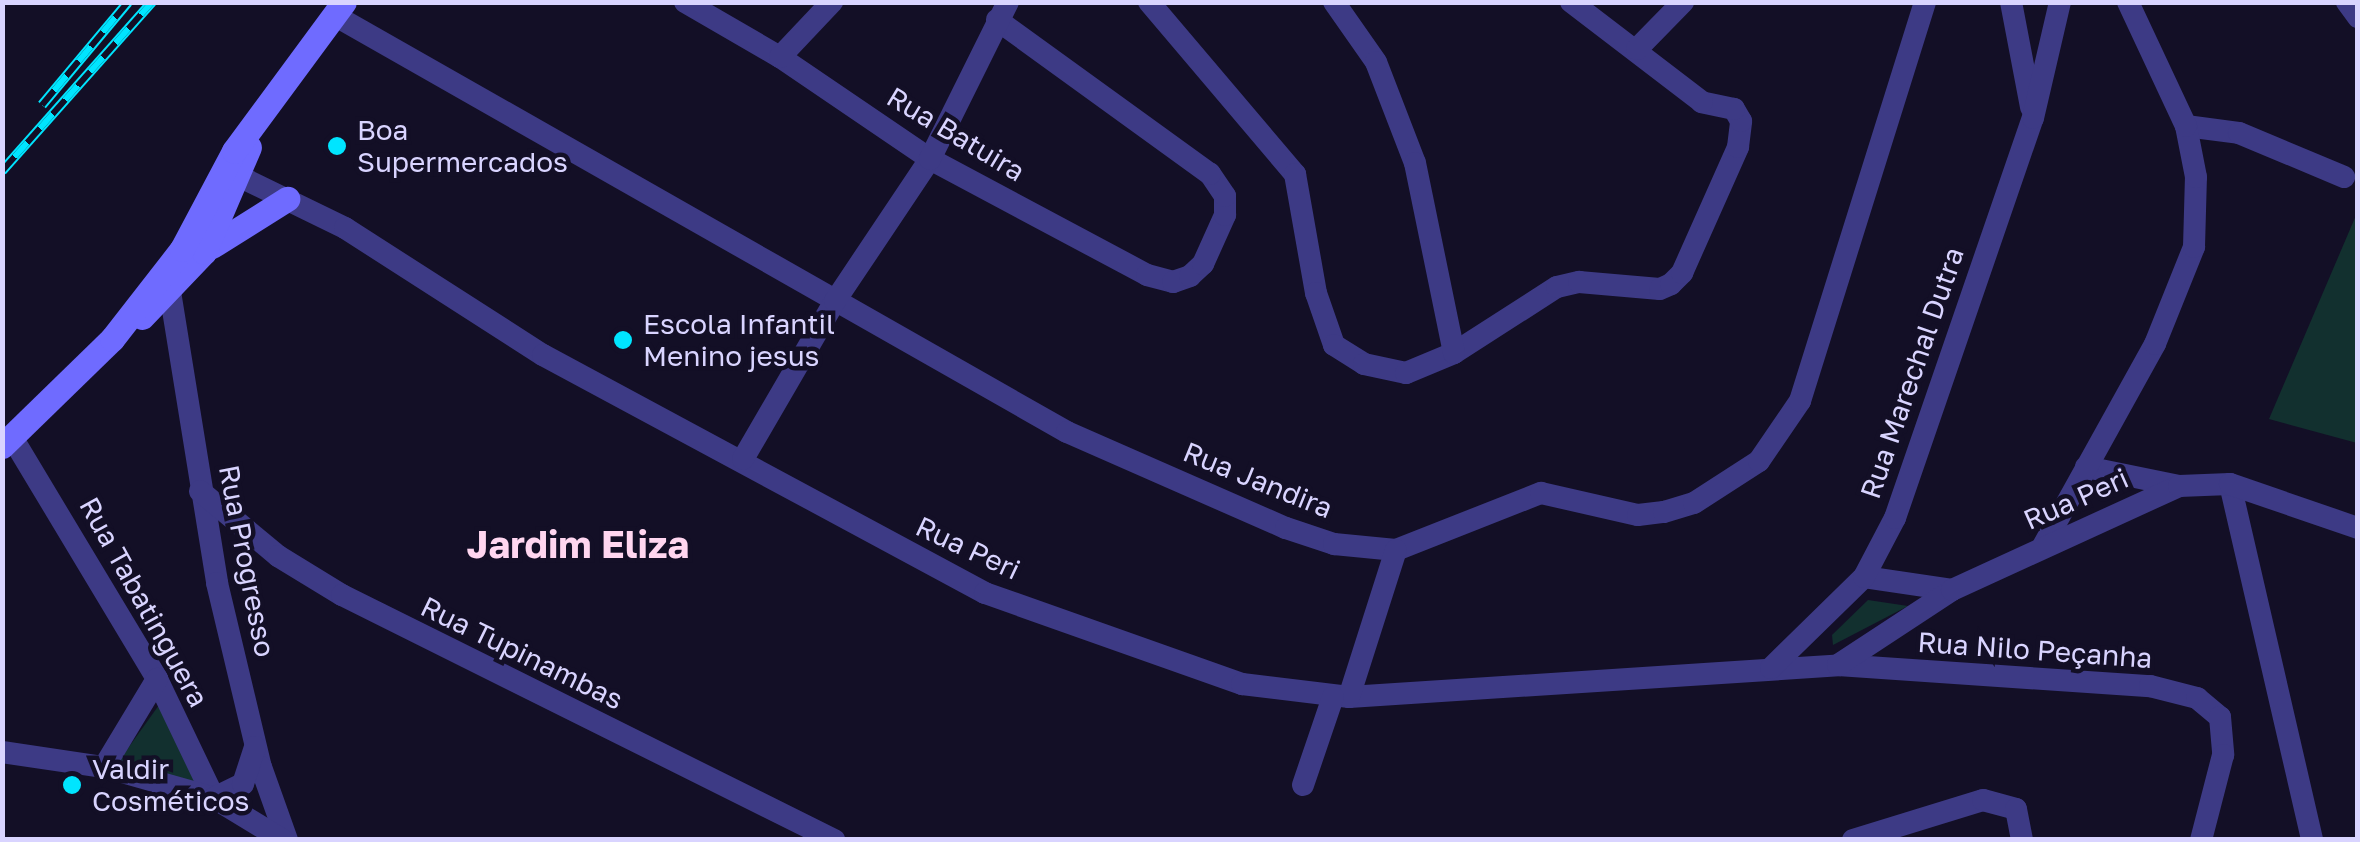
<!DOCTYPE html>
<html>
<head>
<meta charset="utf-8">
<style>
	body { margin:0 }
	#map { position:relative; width:2360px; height:842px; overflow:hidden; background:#130f26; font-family:"Golos Text",sans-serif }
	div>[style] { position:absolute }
	.green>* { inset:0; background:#12302f }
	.minor>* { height:22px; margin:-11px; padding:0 11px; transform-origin:11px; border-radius:11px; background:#3d3a85 }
	.secondary>* { height:25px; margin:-12.5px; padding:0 12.5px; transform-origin:12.5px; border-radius:12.5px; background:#6f6bff }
	.rail>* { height:10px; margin-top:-5px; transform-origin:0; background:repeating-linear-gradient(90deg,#130f26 0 19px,#00e5ff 0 38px); box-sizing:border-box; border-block:2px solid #00e5ff }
	.dots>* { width:28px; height:28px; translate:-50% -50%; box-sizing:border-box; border:5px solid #130f26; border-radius:50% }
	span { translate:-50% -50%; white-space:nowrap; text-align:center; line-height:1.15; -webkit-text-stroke:9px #130f26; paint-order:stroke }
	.poi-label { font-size:28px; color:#d9d4ff }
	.left { translate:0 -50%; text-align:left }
	.street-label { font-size:28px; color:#d9d4ff }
	.district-label { font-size:38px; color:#ffd6f0; font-weight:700 }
	.frame { position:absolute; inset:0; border:5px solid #d9d4ff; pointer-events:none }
</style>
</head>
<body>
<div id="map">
	<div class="green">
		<div style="clip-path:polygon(2357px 213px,2357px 443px,2269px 419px)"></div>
		<div style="clip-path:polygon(1868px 600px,1908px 606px,1833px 645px,1832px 635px)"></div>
		<div style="clip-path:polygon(159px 705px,200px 790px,116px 765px)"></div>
	</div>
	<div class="minor">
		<div style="left:685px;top:2px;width:110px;rotate:30.1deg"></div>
		<div style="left:780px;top:57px;width:181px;rotate:34.2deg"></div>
		<div style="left:930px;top:159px;width:246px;rotate:28.1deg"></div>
		<div style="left:1147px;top:275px;width:27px;rotate:15deg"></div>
		<div style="left:1173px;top:282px;width:18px;rotate:-19deg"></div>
		<div style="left:1190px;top:276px;width:18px;rotate:-43deg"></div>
		<div style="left:1203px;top:264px;width:54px;rotate:-65.8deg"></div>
		<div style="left:1225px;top:215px;width:19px;rotate:-90deg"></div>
		<div style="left:1225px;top:196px;width:27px;rotate:-124deg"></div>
		<div style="left:1210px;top:174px;width:263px;rotate:-144.1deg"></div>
		<div style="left:1149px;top:2px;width:226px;rotate:49.7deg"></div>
		<div style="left:1295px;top:174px;width:121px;rotate:80deg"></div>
		<div style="left:1316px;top:293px;width:55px;rotate:70.9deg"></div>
		<div style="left:1334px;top:345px;width:36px;rotate:32deg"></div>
		<div style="left:1364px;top:364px;width:43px;rotate:12.1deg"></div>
		<div style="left:1406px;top:373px;width:52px;rotate:-22.6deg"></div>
		<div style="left:1454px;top:353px;width:122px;rotate:-32.7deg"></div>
		<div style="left:1557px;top:287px;width:23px;rotate:-13deg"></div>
		<div style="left:1579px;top:282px;width:81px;rotate:4.9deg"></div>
		<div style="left:1660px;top:289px;width:12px;rotate:-24deg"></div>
		<div style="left:1671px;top:284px;width:16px;rotate:-45deg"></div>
		<div style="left:1682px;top:273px;width:138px;rotate:-66deg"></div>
		<div style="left:1738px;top:147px;width:26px;rotate:-83deg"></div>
		<div style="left:1741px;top:121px;width:14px;rotate:-120deg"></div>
		<div style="left:1734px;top:109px;width:33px;rotate:-168deg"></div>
		<div style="left:1702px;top:102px;width:165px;rotate:-142.6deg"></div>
		<div style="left:1334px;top:2px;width:73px;rotate:55deg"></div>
		<div style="left:1376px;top:62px;width:108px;rotate:68.9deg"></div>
		<div style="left:1415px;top:163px;width:194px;rotate:78.4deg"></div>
		<div style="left:2011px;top:2px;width:107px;rotate:79.2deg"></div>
		<div style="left:2347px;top:2px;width:19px;rotate:54deg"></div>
		<div style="left:334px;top:15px;width:843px;rotate:29.64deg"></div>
		<div style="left:1067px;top:432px;width:239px;rotate:23.7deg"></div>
		<div style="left:1286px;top:528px;width:51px;rotate:18.4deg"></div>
		<div style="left:1334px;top:544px;width:62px;rotate:5.5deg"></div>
		<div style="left:1396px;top:550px;width:156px;rotate:-21.5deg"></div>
		<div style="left:1541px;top:493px;width:99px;rotate:12.8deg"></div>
		<div style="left:1638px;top:515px;width:26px;rotate:-7deg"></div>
		<div style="left:1664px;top:512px;width:31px;rotate:-17deg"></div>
		<div style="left:1694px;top:503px;width:77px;rotate:-32.9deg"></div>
		<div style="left:1759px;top:461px;width:73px;rotate:-55.7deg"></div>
		<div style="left:1800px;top:401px;width:418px;rotate:-72.6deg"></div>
		<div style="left:1637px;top:49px;width:66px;rotate:-45.6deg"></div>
		<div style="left:780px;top:57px;width:76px;rotate:-46.6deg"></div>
		<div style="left:2186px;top:126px;width:53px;rotate:7.5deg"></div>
		<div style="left:2239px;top:133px;width:114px;rotate:22.7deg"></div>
		<div style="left:224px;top:169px;width:135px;rotate:26deg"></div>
		<div style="left:345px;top:228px;width:235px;rotate:32.7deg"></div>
		<div style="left:543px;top:355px;width:502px;rotate:28.3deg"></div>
		<div style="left:985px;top:593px;width:273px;rotate:19.5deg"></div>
		<div style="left:1242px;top:684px;width:108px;rotate:6.9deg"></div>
		<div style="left:1349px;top:697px;width:490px;rotate:-3.7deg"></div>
		<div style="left:1838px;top:665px;width:313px;rotate:3.9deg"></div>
		<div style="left:2150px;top:686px;width:49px;rotate:14.3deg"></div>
		<div style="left:2197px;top:698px;width:30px;rotate:40deg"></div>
		<div style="left:2220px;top:717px;width:38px;rotate:85deg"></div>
		<div style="left:2223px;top:755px;width:88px;rotate:104.5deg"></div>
		<div style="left:167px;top:273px;width:314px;rotate:80.8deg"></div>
		<div style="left:217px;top:583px;width:189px;rotate:76.6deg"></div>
		<div style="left:261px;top:767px;width:77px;rotate:70.4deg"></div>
		<div style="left:13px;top:439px;width:280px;rotate:59deg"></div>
		<div style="left:157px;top:679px;width:132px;rotate:64.4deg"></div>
		<div style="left:743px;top:459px;width:183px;rotate:-59.8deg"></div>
		<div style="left:835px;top:301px;width:171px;rotate:-56.2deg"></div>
		<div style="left:930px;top:159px;width:175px;rotate:-63.6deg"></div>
		<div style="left:2086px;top:467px;width:95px;rotate:11.5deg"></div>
		<div style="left:2230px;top:484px;width:365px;rotate:77deg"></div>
		<div style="left:200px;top:491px;width:102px;rotate:39.8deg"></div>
		<div style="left:278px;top:556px;width:75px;rotate:31.4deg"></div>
		<div style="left:342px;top:595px;width:550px;rotate:26.47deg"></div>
		<div style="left:2043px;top:546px;width:231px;rotate:-61deg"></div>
		<div style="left:2155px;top:344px;width:105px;rotate:-68.1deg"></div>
		<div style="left:2194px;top:247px;width:70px;rotate:-88.4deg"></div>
		<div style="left:2196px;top:177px;width:52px;rotate:-101.1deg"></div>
		<div style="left:2186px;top:126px;width:137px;rotate:-115.1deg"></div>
		<div style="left:1864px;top:577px;width:89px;rotate:8.4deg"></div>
		<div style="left:1838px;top:665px;width:136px;rotate:-33.3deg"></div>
		<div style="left:1952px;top:590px;width:250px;rotate:-24.6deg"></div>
		<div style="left:2179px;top:486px;width:51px;rotate:-2.2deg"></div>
		<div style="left:2230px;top:484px;width:135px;rotate:19deg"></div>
		<div style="left:1771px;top:668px;width:130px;rotate:-44.4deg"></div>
		<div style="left:1864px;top:577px;width:67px;rotate:-62.3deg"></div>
		<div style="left:1895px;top:518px;width:423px;rotate:-71deg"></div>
		<div style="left:2033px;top:118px;width:119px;rotate:-76.9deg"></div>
		<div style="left:1349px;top:697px;width:154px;rotate:-72.3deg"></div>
		<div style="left:2px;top:752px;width:103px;rotate:8.4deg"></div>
		<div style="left:104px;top:767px;width:114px;rotate:15.7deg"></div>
		<div style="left:214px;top:798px;width:81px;rotate:31.3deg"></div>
		<div style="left:104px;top:767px;width:103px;rotate:-58.9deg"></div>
		<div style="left:1303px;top:785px;width:93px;rotate:-71.2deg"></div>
		<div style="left:214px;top:798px;width:32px;rotate:-26deg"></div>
		<div style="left:243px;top:784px;width:39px;rotate:-72deg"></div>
		<div style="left:1853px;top:840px;width:136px;rotate:-17.1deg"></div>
		<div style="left:1983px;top:800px;width:34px;rotate:15deg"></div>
		<div style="left:2016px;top:809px;width:32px;rotate:79deg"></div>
	</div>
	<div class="secondary">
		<div style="left:212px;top:246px;width:89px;rotate:-32.1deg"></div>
		<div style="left:142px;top:317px;width:90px;rotate:-46.4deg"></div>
		<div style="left:204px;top:252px;width:114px;rotate:-66.8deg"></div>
		<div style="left:2px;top:446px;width:153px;rotate:-44.2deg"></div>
		<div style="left:112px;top:339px;width:114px;rotate:-52.1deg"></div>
		<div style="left:182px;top:249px;width:111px;rotate:-62deg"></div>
		<div style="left:234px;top:151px;width:185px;rotate:-53.6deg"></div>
	</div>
	<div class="rail">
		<div style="left:42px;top:105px;width:134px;rotate:-50.1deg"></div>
		<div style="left:2px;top:171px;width:226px;rotate:-48.4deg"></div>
	</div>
	<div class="dots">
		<div style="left:337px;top:146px;background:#00e5ff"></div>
		<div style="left:623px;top:340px;background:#00e5ff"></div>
		<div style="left:72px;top:785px;background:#00e5ff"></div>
	</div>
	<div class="poi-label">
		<span class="left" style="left:357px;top:146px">Boa<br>Supermercados</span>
		<span class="left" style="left:643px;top:340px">Escola Infantil<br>Menino jesus</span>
		<span class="left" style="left:92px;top:785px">Valdir<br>Cosméticos</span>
	</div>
	<div class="street-label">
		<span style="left:956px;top:134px;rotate:31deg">Rua Batuira</span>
		<span style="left:1912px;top:373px;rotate:-71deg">Rua Marechal Dutra</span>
		<span style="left:1258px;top:480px;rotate:22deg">Rua Jandira</span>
		<span style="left:2076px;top:499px;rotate:-24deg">Rua Peri</span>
		<span style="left:968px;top:548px;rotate:25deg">Rua Peri</span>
		<span style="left:247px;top:561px;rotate:79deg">Rua Progresso</span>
		<span style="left:144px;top:602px;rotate:61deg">Rua Tabatinguera</span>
		<span style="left:2035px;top:650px;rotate:4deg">Rua Nilo Peçanha</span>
		<span style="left:522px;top:653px;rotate:26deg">Rua Tupinambas</span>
	</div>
	<div class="district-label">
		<span style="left:578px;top:544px">Jardim Eliza</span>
	</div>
	<div class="frame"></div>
</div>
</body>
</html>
